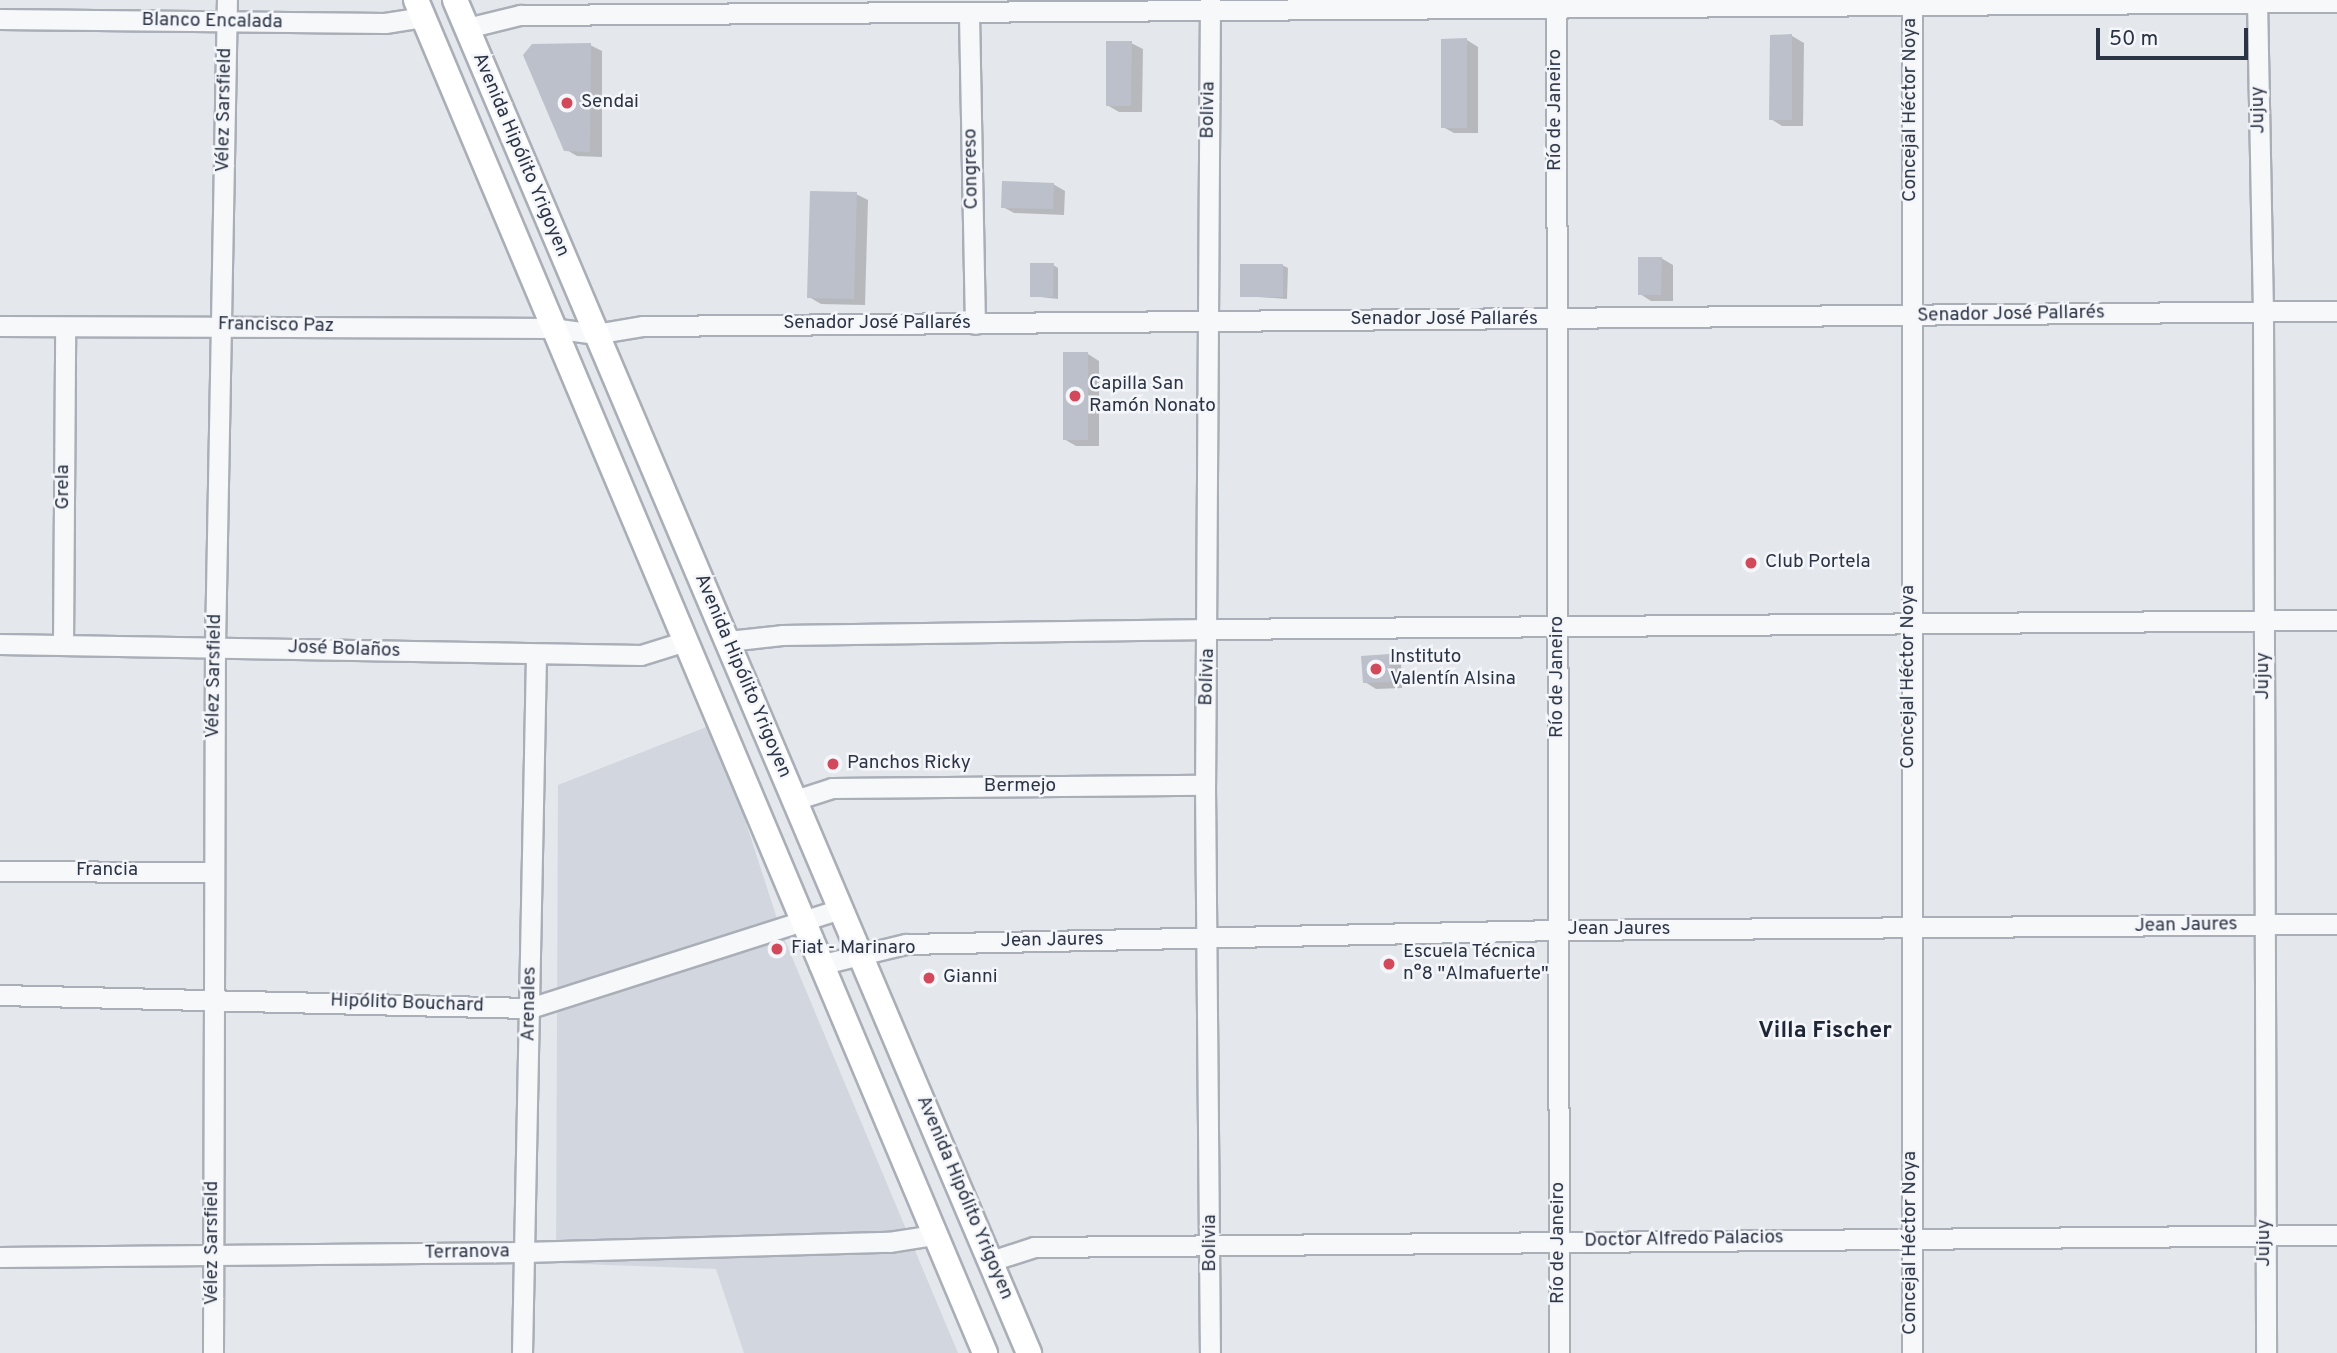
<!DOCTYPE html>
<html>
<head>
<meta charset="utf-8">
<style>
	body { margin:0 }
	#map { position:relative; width:2337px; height:1353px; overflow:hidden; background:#e4e7ec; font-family:Overpass,sans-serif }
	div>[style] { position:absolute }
	.built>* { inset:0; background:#d2d6de }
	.shadow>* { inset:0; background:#0003 }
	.building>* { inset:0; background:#bbc0ca }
	.roads { filter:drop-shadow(2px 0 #a9aeb7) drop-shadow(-2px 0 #a9aeb7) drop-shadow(0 2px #a9aeb7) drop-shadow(0 -2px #a9aeb7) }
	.minor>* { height:19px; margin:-9.5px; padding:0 9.5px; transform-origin:9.5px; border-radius:9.5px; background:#f7f8fa }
	.major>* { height:24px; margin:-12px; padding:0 12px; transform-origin:12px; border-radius:12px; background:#fff }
	.dots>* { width:19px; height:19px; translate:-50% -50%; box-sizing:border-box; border:4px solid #f4f6f9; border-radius:50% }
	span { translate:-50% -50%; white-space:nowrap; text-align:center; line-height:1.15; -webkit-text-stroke:5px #f4f6f9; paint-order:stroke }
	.street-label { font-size:19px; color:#2b3445 }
	.poi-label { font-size:19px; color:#2b3445 }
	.left { translate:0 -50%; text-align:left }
	.quarter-label { font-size:23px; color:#1d2536; font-weight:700 }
	.scale { position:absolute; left:2096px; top:28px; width:152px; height:32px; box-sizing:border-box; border:4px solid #2b3445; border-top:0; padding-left:9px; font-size:21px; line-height:24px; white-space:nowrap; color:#2b3445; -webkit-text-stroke:5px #f4f6f9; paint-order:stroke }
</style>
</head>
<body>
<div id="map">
	<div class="built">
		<div style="clip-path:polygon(714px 724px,781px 931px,958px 1353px,744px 1353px,716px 1269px,556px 1263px,558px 785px)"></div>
	</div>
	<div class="shadow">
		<div style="clip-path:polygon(1771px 36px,1792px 36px,1804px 43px,1803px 126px,1782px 126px,1771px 119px)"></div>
		<div style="clip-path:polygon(1467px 40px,1478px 47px,1478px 133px,1454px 133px,1443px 127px)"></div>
		<div style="clip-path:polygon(1131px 43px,1143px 49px,1142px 112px,1119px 112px,1107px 105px)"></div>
		<div style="clip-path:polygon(590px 45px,602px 51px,602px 157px,577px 156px,565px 149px)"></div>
		<div style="clip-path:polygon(1053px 184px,1065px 191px,1064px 215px,1014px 213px,1003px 207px)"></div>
		<div style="clip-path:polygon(856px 194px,868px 200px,865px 305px,821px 304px,809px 297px)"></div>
		<div style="clip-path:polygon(1661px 258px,1673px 265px,1673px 301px,1651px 301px,1640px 294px)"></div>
		<div style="clip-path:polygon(1053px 265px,1058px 268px,1058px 299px,1031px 296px)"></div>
		<div style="clip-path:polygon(1282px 265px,1288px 268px,1287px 299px,1242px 296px)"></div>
		<div style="clip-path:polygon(1088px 354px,1099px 361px,1099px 446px,1076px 446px,1064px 439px)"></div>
		<div style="clip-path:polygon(1389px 656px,1401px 663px,1402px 688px,1376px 689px,1365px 682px)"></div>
	</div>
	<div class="building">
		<div style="clip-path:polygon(1792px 34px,1792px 120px,1769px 120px,1770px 35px)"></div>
		<div style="clip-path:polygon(1467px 38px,1467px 128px,1441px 128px,1441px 39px)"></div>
		<div style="clip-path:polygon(1106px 41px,1132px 41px,1131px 106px,1106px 106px)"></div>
		<div style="clip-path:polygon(591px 43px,590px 152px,564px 151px,523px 55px,532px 44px)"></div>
		<div style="clip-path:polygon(1002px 181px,1054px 183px,1053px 209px,1001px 208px)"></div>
		<div style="clip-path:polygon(810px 191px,857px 192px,854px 299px,807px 298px)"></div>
		<div style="clip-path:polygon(1638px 257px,1662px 257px,1661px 295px,1638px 295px)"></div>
		<div style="clip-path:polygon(1030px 263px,1054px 263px,1053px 297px,1030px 297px)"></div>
		<div style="clip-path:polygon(1240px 264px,1283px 264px,1283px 297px,1240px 297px)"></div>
		<div style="clip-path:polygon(1063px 352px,1088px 352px,1088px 440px,1063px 440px)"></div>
		<div style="clip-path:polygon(1390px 654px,1391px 682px,1363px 683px,1361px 656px)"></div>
	</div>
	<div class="roads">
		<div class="minor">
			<div style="left:1210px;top:0;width:785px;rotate:90.36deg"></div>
			<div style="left:1205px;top:785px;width:568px;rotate:89.5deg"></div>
			<div style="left:1556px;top:0;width:1353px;rotate:89.87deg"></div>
			<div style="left:1912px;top:0;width:1353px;rotate:90deg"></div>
			<div style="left:2257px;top:0;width:312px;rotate:88.9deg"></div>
			<div style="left:2263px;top:312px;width:1041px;rotate:89.83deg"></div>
			<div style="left:969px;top:14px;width:310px;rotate:88.9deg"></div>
			<div style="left:0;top:19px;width:385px;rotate:0.6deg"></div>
			<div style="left:385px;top:23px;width:38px;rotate:-9deg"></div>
			<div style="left:467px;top:28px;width:55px;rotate:-13.8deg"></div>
			<div style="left:520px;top:15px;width:1817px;rotate:-0.41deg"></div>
			<div style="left:0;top:326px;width:552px;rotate:0.21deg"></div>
			<div style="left:552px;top:328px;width:43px;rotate:7.9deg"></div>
			<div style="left:595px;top:334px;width:49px;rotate:-9.5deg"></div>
			<div style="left:643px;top:326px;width:1694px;rotate:-0.51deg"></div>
			<div style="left:728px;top:641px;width:54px;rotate:-6.3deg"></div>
			<div style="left:782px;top:635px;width:428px;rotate:-0.8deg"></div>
			<div style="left:1210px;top:629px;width:1127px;rotate:-0.46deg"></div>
			<div style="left:0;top:644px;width:641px;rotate:0.98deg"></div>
			<div style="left:641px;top:655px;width:47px;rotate:-17.3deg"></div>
			<div style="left:63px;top:645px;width:317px;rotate:-89.6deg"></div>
			<div style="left:795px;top:800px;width:39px;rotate:-18deg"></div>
			<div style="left:832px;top:788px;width:373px;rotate:-0.5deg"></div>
			<div style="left:0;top:871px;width:214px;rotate:0.3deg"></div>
			<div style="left:819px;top:965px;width:89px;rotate:-13.6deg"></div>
			<div style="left:906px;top:944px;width:652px;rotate:-1.23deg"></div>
			<div style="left:1558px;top:930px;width:779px;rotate:-0.44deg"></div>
			<div style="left:0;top:995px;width:530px;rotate:1.41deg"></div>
			<div style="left:530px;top:1008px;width:326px;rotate:-17.7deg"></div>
			<div style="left:0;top:1257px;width:524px;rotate:-0.55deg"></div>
			<div style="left:524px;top:1252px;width:365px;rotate:-1.6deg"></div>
			<div style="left:889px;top:1242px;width:46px;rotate:-8.8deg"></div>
			<div style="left:991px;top:1261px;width:45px;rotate:-18deg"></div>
			<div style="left:1034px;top:1247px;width:1303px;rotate:-0.53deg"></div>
			<div style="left:213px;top:1353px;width:707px;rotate:-89.84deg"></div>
			<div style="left:215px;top:646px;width:646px;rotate:-88.94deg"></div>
			<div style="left:522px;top:1353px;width:698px;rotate:-88.85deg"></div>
		</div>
		<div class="major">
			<div style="left:416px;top:0;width:1468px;rotate:67.19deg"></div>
			<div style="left:455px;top:0;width:1470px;rotate:67.01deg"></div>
		</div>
	</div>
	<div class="dots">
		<div style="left:567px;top:103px;background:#d1495b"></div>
		<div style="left:1075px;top:396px;background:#d1495b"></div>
		<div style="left:1751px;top:563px;background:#d1495b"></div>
		<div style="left:1376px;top:669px;background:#d1495b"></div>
		<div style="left:833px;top:764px;background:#d1495b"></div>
		<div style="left:777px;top:949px;background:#d1495b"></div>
		<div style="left:1389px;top:964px;background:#d1495b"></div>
		<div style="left:929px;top:978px;background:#d1495b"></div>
	</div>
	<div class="street-label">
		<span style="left:212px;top:22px;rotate:1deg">Blanco Encalada</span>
		<span style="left:225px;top:110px;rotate:-89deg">Vélez Sarsfield</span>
		<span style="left:1209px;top:110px;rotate:-89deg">Bolivia</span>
		<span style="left:1556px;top:110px;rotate:-90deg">Río de Janeiro</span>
		<span style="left:1911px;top:110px;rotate:-90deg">Concejal Héctor Noya</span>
		<span style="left:2259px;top:110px;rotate:-91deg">Jujuy</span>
		<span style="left:520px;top:155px;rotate:67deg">Avenida Hipólito Yrigoyen</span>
		<span style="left:972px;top:169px;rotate:-91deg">Congreso</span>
		<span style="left:2011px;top:315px;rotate:-1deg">Senador José Pallarés</span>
		<span style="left:1444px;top:320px">Senador José Pallarés</span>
		<span style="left:877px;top:324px">Senador José Pallarés</span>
		<span style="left:276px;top:326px;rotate:1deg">Francisco Paz</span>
		<span style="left:64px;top:487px;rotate:-90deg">Grela</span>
		<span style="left:344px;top:650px;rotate:2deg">José Bolaños</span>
		<span style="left:215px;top:676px;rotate:-89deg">Vélez Sarsfield</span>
		<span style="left:742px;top:676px;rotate:67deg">Avenida Hipólito Yrigoyen</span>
		<span style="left:2264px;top:676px;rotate:-90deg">Jujuy</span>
		<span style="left:1208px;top:677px;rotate:-88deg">Bolivia</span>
		<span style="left:1558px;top:677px;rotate:-90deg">Río de Janeiro</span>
		<span style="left:1909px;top:677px;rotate:-90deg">Concejal Héctor Noya</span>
		<span style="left:1020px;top:787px">Bermejo</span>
		<span style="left:107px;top:871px">Francia</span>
		<span style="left:2186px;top:926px;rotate:-1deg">Jean Jaures</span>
		<span style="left:1619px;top:930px">Jean Jaures</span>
		<span style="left:1052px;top:941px;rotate:-1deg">Jean Jaures</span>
		<span style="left:407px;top:1004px;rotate:2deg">Hipólito Bouchard</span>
		<span style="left:530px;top:1004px;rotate:-89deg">Arenales</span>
		<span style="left:964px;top:1198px;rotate:67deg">Avenida Hipólito Yrigoyen</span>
		<span style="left:1684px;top:1240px;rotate:-1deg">Doctor Alfredo Palacios</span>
		<span style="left:213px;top:1243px;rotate:-90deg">Vélez Sarsfield</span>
		<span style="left:1211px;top:1243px;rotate:-90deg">Bolivia</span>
		<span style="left:1559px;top:1243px;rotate:-90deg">Río de Janeiro</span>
		<span style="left:1911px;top:1243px;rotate:-90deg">Concejal Héctor Noya</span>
		<span style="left:2265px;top:1243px;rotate:-90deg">Jujuy</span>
		<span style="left:467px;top:1253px;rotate:-1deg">Terranova</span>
	</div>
	<div class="poi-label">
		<span class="left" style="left:581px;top:103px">Sendai</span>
		<span class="left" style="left:1089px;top:396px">Capilla San<br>Ramón Nonato</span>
		<span class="left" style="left:1765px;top:563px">Club Portela</span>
		<span class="left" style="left:1390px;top:669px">Instituto<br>Valentín Alsina</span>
		<span class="left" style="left:847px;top:764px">Panchos Ricky</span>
		<span class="left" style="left:791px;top:949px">Fiat - Marinaro</span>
		<span class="left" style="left:1403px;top:964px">Escuela Técnica<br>n°8 "Almafuerte"</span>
		<span class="left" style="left:943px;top:978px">Gianni</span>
	</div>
	<div class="quarter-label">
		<span style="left:1825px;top:1032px">Villa Fischer</span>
	</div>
	<div class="scale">50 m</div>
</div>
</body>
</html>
